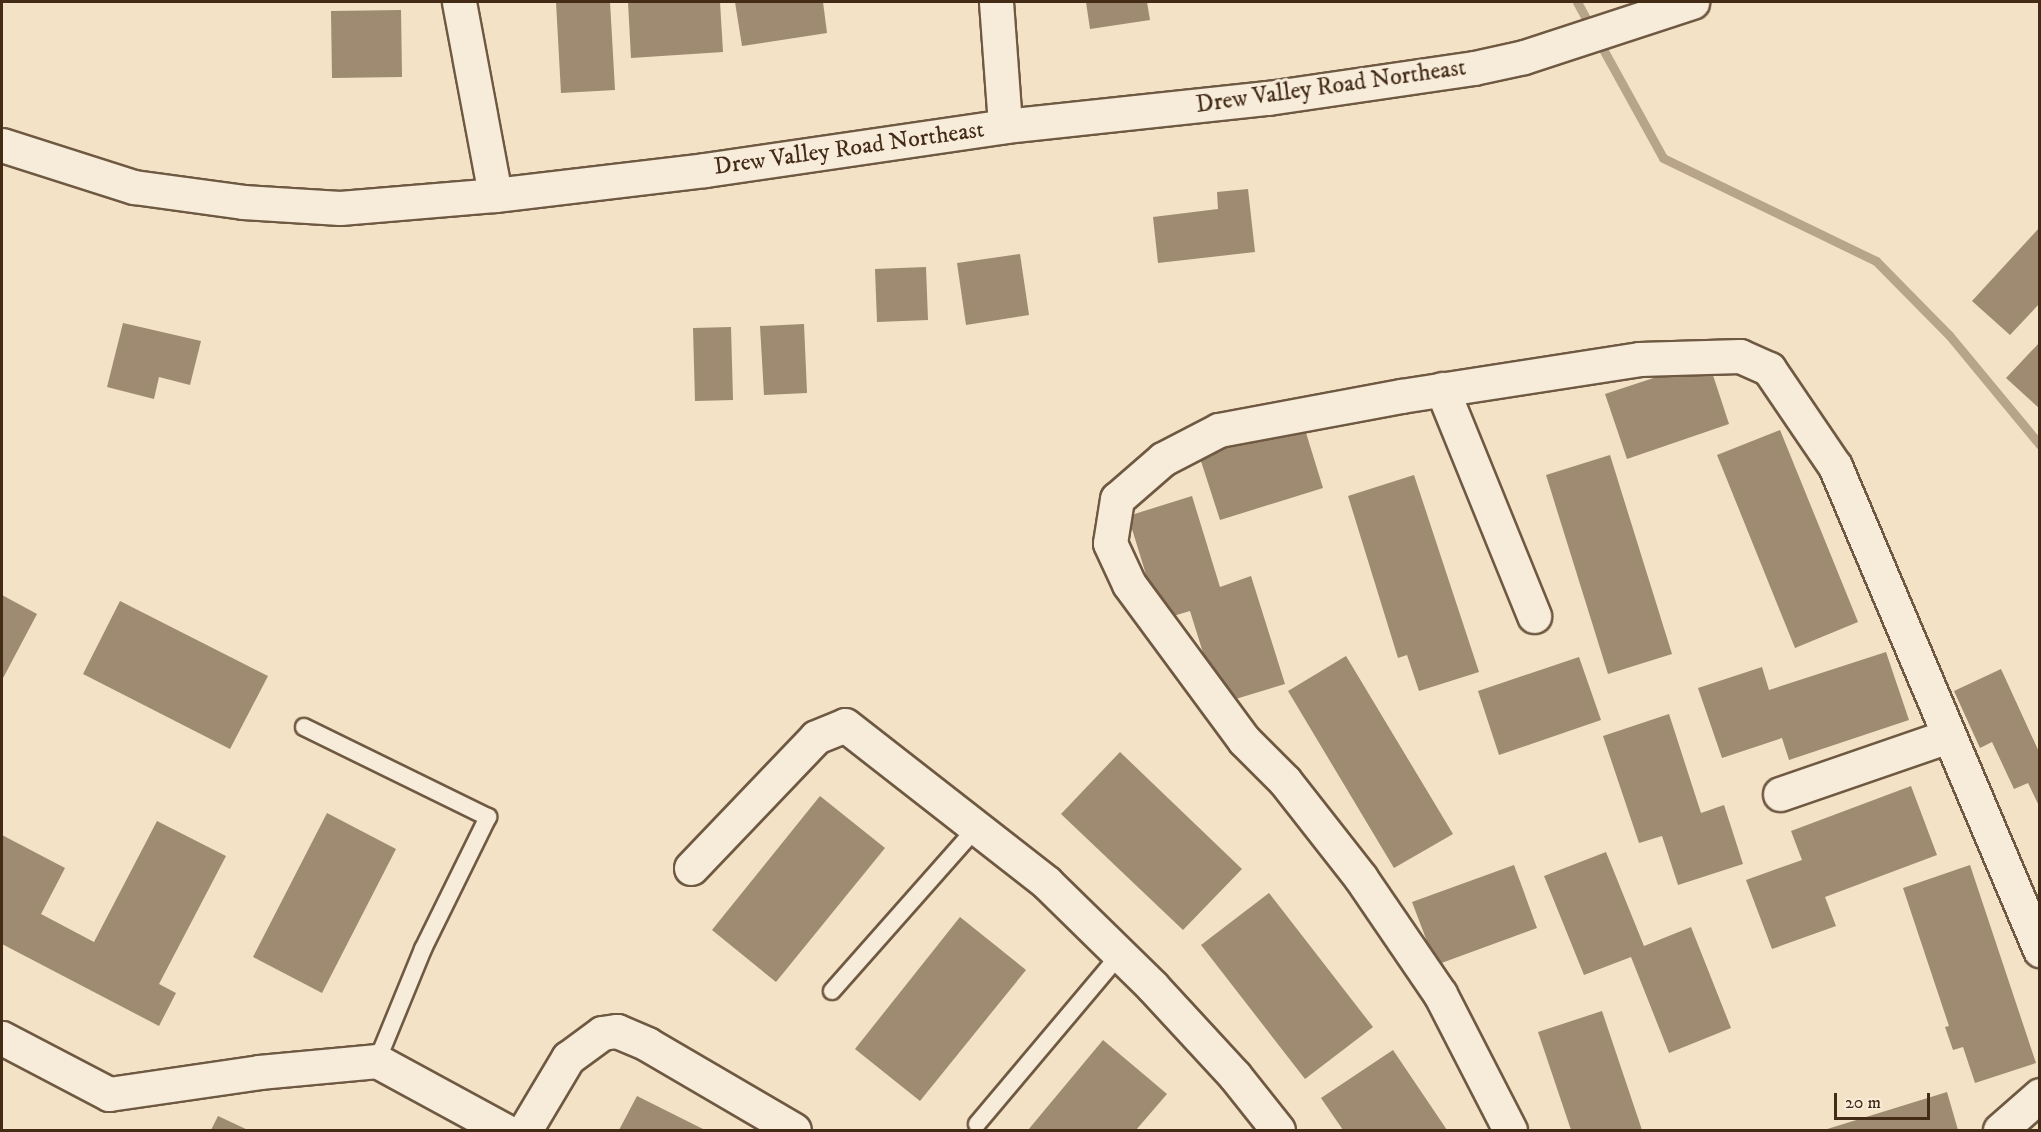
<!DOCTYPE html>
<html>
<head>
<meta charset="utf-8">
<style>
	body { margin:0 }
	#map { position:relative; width:2041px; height:1132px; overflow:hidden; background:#f3e2c6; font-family:"IM FELL DW Pica",serif }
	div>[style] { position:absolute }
	.stream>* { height:9px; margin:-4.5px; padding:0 4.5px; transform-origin:4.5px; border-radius:4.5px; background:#b7a48a }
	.building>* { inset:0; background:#9f8a72 }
	.roads { filter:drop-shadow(2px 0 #6f5942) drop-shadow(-2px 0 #6f5942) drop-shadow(0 2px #6f5942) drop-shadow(0 -2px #6f5942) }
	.service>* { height:16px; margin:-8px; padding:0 8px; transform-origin:8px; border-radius:8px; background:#f7ecda }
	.minor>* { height:33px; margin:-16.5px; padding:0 16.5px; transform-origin:16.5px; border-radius:16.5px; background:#f7ecda }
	span { translate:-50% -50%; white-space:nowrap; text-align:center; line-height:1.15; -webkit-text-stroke:6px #f7ecda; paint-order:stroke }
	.street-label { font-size:24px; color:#432b16 }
	.frame { position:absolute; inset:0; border:3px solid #432b16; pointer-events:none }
	.scale { position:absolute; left:1834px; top:1093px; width:96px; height:27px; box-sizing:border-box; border:3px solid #432b16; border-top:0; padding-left:8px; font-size:18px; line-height:21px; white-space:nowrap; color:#432b16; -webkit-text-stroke:4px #f7ecda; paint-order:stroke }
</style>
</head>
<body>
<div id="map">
	<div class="stream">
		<div style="left:1577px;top:2px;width:178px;rotate:61.1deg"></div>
		<div style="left:1663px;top:158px;width:237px;rotate:25.8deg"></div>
		<div style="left:1876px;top:261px;width:104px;rotate:45.4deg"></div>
		<div style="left:1949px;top:335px;width:143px;rotate:50.4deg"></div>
	</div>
	<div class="building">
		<div style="clip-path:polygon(556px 2px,610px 2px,615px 90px,561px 93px)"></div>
		<div style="clip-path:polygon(628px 2px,720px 2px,723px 52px,631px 58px)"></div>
		<div style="clip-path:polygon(735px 2px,823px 2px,827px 33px,742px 46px)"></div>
		<div style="clip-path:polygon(1086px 2px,1147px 2px,1150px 20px,1090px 29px)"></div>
		<div style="clip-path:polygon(401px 10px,402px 77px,332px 78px,331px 11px)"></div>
		<div style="clip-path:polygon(1248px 189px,1255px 252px,1158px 263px,1153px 217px,1218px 209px,1217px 192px)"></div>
		<div style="clip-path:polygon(2040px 227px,2040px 303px,2010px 335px,1972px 301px)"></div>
		<div style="clip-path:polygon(1020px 254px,1029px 315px,966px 325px,957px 263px)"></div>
		<div style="clip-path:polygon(926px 267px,928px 320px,877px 322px,875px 269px)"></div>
		<div style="clip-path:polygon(123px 323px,201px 341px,190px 385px,159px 377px,154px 399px,107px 387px)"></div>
		<div style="clip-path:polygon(804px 324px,807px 393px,764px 395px,760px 326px)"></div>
		<div style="clip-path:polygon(731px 327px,733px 400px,695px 401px,693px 328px)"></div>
		<div style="clip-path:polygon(2040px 342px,2040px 409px,2006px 378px)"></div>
		<div style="clip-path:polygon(1708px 360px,1729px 424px,1627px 459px,1605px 394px)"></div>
		<div style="clip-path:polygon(1303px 423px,1323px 488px,1220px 520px,1199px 455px)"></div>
		<div style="clip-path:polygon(1780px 430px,1858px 622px,1795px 648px,1717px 455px)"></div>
		<div style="clip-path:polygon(1610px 455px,1672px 654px,1608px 674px,1546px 475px)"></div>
		<div style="clip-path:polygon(1414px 475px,1479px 672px,1419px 691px,1407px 655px,1398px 658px,1348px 496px)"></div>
		<div style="clip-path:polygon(1192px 496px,1220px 587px,1251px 576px,1285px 684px,1219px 704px,1190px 611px,1160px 620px,1128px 516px)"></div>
		<div style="clip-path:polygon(2px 595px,37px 614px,2px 680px)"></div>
		<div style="clip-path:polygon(120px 601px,268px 676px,230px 749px,83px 674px)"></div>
		<div style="clip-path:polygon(1886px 652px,1909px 720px,1789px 760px,1782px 738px,1722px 758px,1698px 688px,1762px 667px,1769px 690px)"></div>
		<div style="clip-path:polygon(1346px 656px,1453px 834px,1394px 868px,1288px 691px)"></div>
		<div style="clip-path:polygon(1579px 657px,1601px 720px,1499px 755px,1478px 691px)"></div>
		<div style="clip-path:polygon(2001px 669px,2040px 754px,2040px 808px,2028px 783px,2014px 789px,1992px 742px,1980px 748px,1954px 691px)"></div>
		<div style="clip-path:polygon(1669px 714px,1701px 813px,1724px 805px,1743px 864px,1678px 885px,1662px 836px,1639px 843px,1603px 736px)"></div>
		<div style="clip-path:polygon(1120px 752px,1242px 869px,1183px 930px,1061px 814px)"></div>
		<div style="clip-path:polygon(1911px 786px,1937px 855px,1825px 897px,1836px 926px,1772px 949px,1746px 880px,1802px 860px,1791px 831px)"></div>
		<div style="clip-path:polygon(820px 796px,885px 848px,776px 982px,712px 930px)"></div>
		<div style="clip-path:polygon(327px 813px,396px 849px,322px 993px,253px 957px)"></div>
		<div style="clip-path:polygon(157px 821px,226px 856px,159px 984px,176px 993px,159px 1026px,2px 944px,2px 835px,65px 868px,41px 914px,94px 942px)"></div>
		<div style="clip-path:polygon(1606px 852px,1644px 946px,1691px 927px,1731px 1028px,1669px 1053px,1631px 957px,1584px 975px,1544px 876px)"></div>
		<div style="clip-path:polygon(1514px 865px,1537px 928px,1436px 965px,1412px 902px)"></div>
		<div style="clip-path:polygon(1970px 865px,2036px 1063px,1975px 1083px,1963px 1047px,1953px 1050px,1945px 1027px,1949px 1026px,1903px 888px)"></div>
		<div style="clip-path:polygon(1269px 893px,1373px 1027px,1305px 1079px,1201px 945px)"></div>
		<div style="clip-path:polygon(960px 917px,1026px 970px,920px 1101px,855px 1049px)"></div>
		<div style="clip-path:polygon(1602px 1011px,1642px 1130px,1571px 1130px,1538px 1032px)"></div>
		<div style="clip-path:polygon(1103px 1040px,1167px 1094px,1136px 1130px,1028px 1130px)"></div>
		<div style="clip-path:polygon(1393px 1050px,1447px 1130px,1343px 1130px,1321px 1098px)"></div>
		<div style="clip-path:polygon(1947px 1092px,1958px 1130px,1824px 1130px)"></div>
		<div style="clip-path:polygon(637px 1096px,705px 1130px,619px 1130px)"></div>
		<div style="clip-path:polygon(218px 1116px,248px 1130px,211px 1130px)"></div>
	</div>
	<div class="roads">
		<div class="service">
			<div style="left:304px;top:727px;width:205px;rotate:26.1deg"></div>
			<div style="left:488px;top:817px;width:147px;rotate:116.2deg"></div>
			<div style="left:423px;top:949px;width:121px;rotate:112.3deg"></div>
			<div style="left:832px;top:991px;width:220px;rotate:-48.5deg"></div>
			<div style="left:977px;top:1124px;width:222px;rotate:-49.9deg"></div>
		</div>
		<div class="minor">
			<div style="left:459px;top:2px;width:196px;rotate:79.4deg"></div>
			<div style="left:996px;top:2px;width:124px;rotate:85.8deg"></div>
			<div style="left:2px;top:145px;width:139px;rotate:17.7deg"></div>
			<div style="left:134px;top:187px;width:110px;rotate:7.8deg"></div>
			<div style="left:243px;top:202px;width:97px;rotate:3.5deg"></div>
			<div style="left:340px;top:208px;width:156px;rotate:-4.8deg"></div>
			<div style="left:495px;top:195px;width:211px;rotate:-6.8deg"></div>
			<div style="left:705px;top:170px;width:303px;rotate:-8.3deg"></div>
			<div style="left:1005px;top:126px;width:264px;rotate:-6.1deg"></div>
			<div style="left:1268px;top:98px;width:208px;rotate:-8.3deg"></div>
			<div style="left:1474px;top:68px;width:51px;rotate:-12.4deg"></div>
			<div style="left:1524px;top:57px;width:177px;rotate:-18.1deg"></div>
			<div style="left:1442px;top:389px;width:245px;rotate:67.9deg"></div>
			<div style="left:1780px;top:794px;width:178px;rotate:-19deg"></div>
			<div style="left:691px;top:868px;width:181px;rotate:-46.3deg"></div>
			<div style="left:816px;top:737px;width:31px;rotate:-22deg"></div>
			<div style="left:845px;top:725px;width:256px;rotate:38deg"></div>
			<div style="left:1047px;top:883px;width:147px;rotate:44.4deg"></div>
			<div style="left:1152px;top:986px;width:122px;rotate:47.3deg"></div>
			<div style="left:1235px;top:1076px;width:69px;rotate:51.5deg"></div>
			<div style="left:2px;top:1038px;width:121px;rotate:27.6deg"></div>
			<div style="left:109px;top:1094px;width:152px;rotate:-8.3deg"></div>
			<div style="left:259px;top:1072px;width:119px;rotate:-5.3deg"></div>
			<div style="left:377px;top:1061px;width:145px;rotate:28.5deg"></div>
			<div style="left:525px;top:1130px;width:84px;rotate:-59.2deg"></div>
			<div style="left:568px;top:1058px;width:42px;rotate:-36.3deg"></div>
			<div style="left:602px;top:1033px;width:15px;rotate:-8deg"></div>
			<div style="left:617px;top:1031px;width:33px;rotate:23deg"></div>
			<div style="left:647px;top:1044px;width:170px;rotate:30.3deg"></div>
			<div style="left:1510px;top:1130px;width:153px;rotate:-117.2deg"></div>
			<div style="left:1440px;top:994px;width:140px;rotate:-124.3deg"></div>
			<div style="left:1361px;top:878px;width:123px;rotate:-128.1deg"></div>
			<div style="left:1285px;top:781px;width:58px;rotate:-135deg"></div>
			<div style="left:1244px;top:740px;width:194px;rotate:-126.4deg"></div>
			<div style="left:1129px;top:584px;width:45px;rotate:-114.9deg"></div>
			<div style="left:1110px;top:543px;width:45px;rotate:-81deg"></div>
			<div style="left:1117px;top:499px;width:61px;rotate:-41deg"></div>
			<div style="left:1163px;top:459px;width:63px;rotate:-27.4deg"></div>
			<div style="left:1219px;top:430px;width:185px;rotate:-10.6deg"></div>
			<div style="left:1401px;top:396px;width:241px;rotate:-8.8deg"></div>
			<div style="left:1639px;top:359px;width:101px;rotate:-1.7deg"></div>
			<div style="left:1740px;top:356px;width:32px;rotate:24deg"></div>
			<div style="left:1769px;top:369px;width:117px;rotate:55.8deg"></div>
			<div style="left:1835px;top:466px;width:526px;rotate:67.04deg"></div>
			<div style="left:2000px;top:1130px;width:53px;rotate:-41.2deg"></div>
		</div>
	</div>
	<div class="street-label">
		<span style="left:1331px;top:87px;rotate:-8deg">Drew Valley Road Northeast</span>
		<span style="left:849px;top:149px;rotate:-8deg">Drew Valley Road Northeast</span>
	</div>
	<div class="frame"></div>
	<div class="scale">20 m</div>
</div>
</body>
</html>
